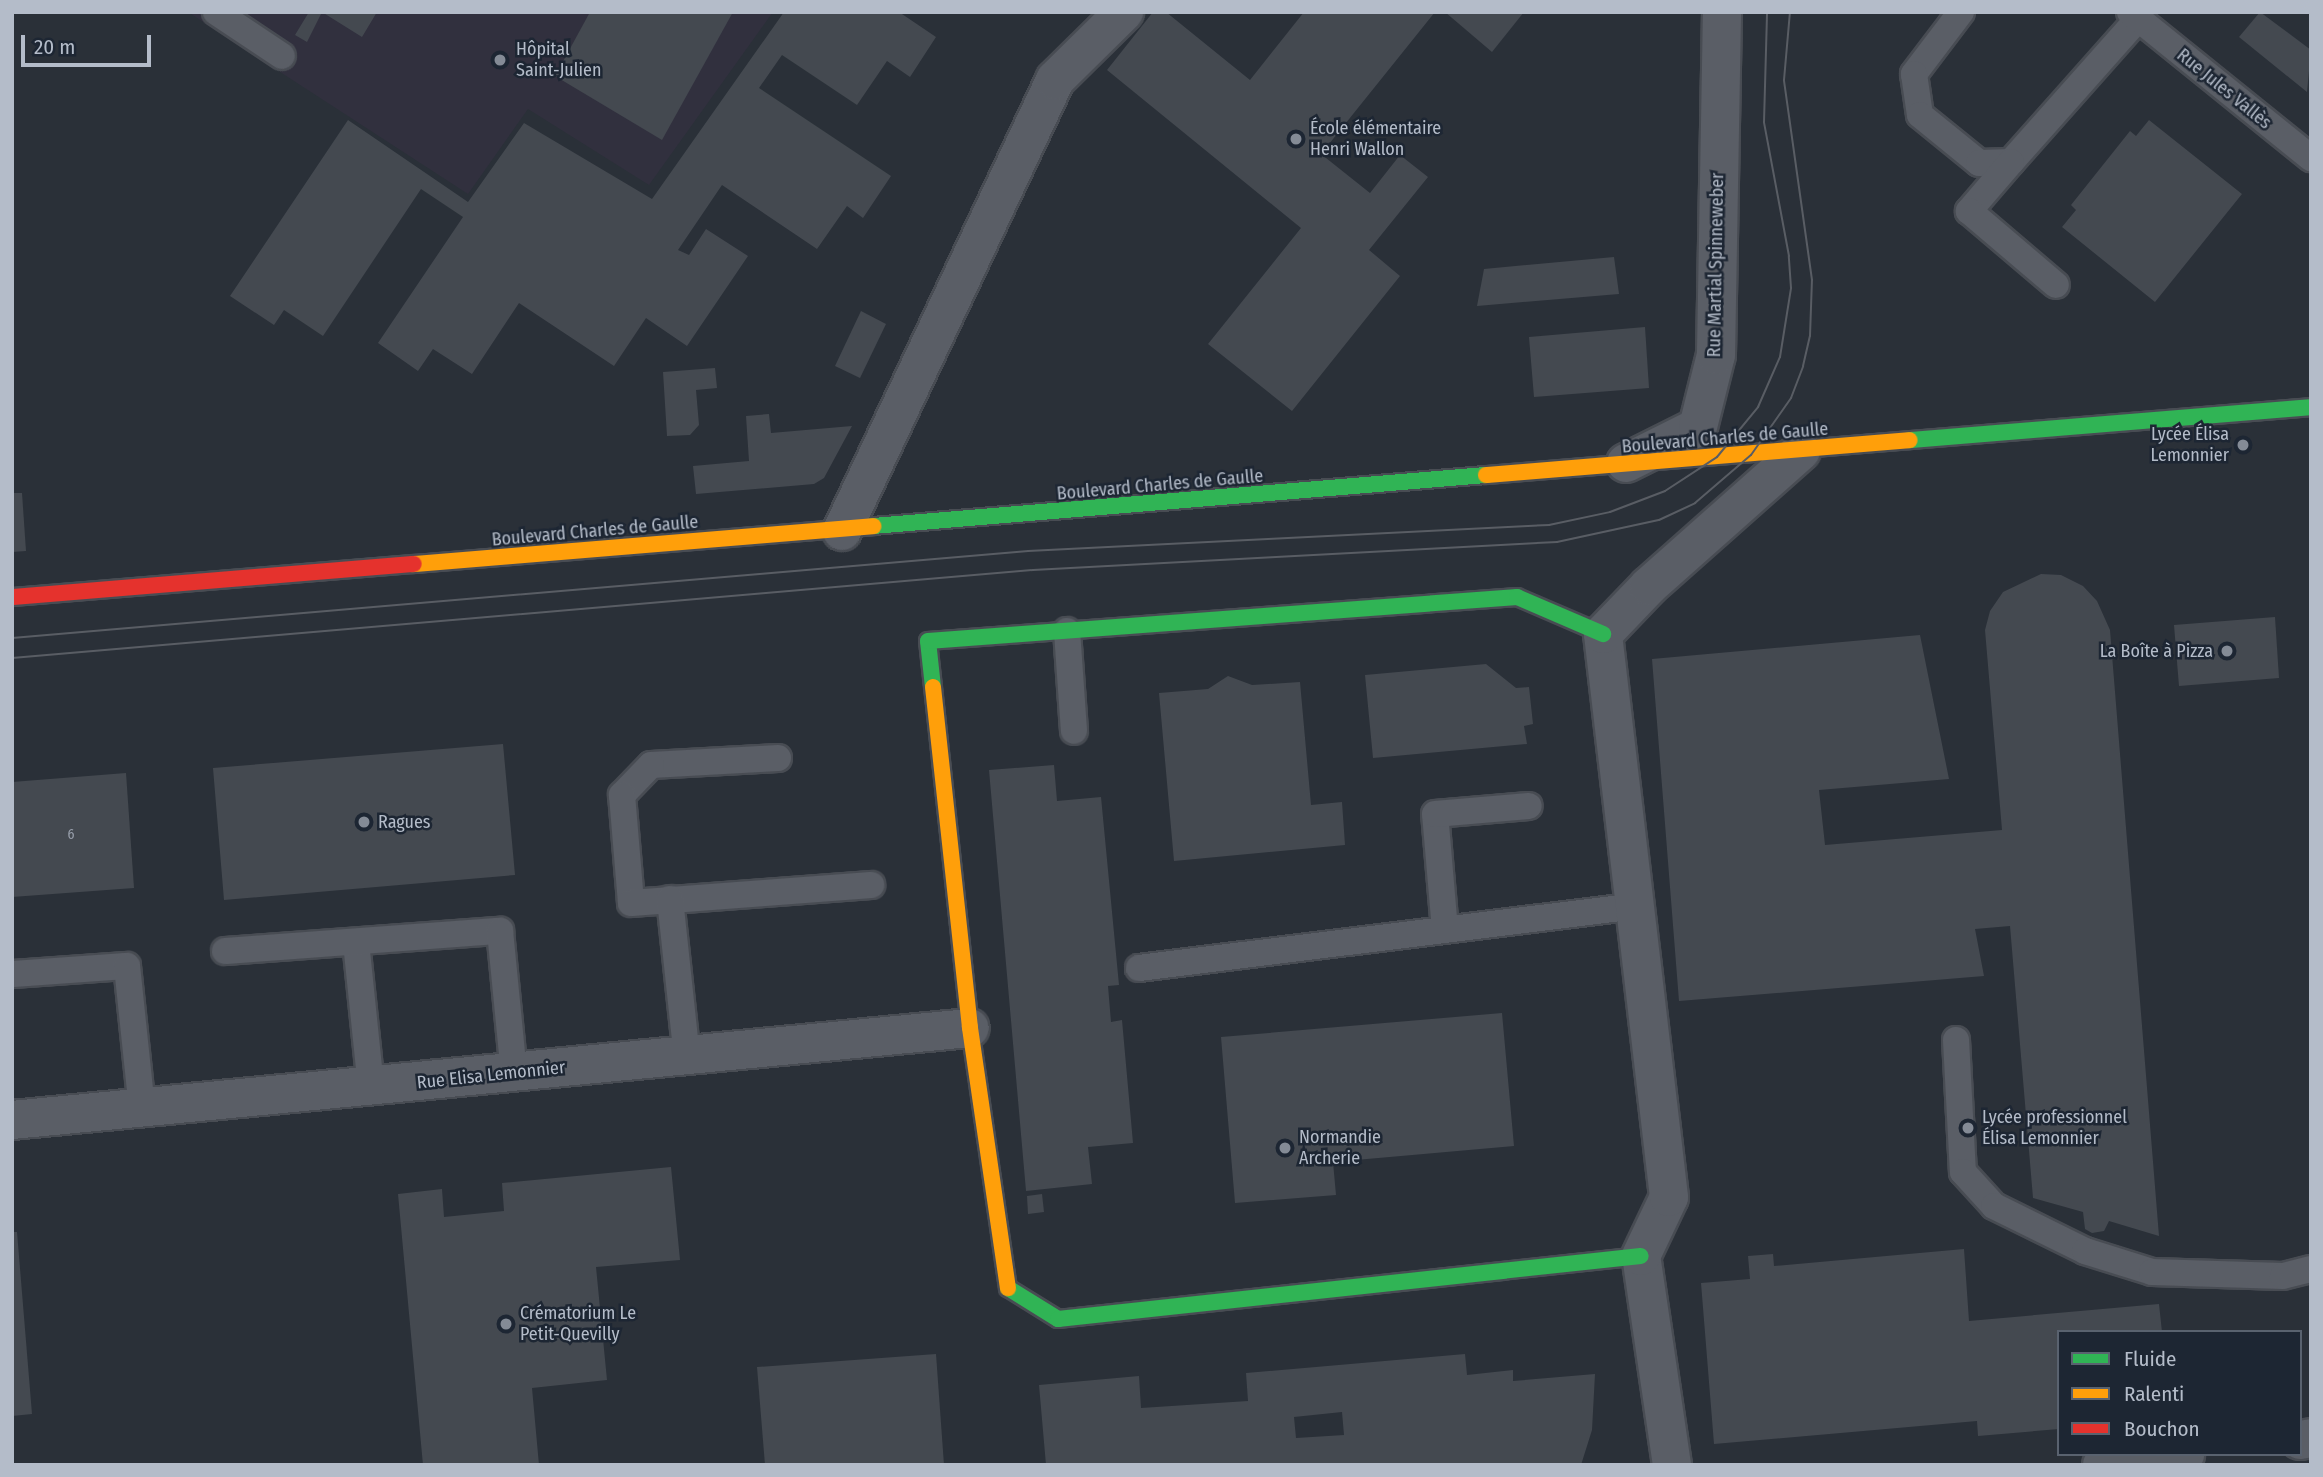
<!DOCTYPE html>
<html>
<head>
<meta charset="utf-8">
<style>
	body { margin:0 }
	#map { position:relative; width:2323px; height:1477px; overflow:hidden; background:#2a3038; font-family:"Fira Sans Condensed",sans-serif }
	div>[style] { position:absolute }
	.medical>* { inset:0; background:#31303e }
	.building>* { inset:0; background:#444950 }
	.roads { filter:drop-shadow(2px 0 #484c53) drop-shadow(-2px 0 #484c53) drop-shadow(0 2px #484c53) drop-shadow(0 -2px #484c53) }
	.lane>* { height:26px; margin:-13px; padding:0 13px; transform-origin:13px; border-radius:13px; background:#5a5e66 }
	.street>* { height:38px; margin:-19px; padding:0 19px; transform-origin:19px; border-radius:19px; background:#5a5e66 }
	.fast>* { height:16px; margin:-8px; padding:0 8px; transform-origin:8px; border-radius:8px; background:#30b455 }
	.slow>* { height:16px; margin:-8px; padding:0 8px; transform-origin:8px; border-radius:8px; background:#ff9f0a }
	.jam>* { height:16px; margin:-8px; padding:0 8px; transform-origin:8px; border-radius:8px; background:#e5322d }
	.tram>* { height:2px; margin:-1px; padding:0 1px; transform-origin:1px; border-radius:1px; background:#595d64 }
	.dots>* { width:19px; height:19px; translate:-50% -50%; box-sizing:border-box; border:4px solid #1d2633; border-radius:50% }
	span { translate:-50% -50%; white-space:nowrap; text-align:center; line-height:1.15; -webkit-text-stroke:5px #1d2633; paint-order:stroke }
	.number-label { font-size:14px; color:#989fab }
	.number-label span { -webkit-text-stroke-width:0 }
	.poi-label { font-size:18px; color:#b4bcc9 }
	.left { translate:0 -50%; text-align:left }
	.right { translate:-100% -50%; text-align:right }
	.street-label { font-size:18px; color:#b4bcc9 }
	.frame { position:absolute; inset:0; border:14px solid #b4bcc9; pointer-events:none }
	.legend { position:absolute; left:2057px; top:1330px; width:245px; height:126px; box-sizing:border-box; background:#1d2633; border:2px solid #59626f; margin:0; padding:9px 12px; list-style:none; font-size:21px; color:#b4bcc9 }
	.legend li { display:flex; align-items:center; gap:14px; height:35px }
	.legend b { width:35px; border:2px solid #59626f }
	.scale { position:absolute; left:21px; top:35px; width:130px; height:32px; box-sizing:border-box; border:4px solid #b4bcc9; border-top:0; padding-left:9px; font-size:21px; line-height:24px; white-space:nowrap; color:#b4bcc9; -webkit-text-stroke:5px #1d2633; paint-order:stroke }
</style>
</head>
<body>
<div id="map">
	<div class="medical">
		<div style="clip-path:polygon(188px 12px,773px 12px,649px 185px,528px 109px,468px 194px)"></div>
	</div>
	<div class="building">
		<div style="clip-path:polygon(309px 12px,377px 12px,362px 37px,322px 12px,307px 42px,295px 35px)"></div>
		<div style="clip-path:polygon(590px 12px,733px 12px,662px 140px,555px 76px)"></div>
		<div style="clip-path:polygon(784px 12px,899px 12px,936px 37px,910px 77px,887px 61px,857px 105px,782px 55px,759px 88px,891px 176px,863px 218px,847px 206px,817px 249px,722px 185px,678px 250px,689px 255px,706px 229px,748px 256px,687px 346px,646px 318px,614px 366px,519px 303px,472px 374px,433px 349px,418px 371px,378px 343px,463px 217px,421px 189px,323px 336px,284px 310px,274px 325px,230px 296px,348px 120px,468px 202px,524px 123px,652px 199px)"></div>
		<div style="clip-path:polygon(1153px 12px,1166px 12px,1250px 80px,1304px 12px,1435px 12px,1321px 154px,1370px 193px,1400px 155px,1428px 177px,1369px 250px,1400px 276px,1292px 411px,1208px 344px,1301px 228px,1107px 70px)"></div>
		<div style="clip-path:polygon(1445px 12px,1524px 12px,1492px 52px)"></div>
		<div style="clip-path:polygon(2260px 12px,2311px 50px,2307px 92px,2239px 37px)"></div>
		<div style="clip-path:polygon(2149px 120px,2242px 194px,2155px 302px,2062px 227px,2076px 210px,2071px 205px,2130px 131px,2136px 136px)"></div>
		<div style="clip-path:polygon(1614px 257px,1619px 294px,1477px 306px,1484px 269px)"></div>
		<div style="clip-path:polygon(861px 311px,886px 324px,860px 378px,835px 366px)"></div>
		<div style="clip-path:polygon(1645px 327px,1649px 388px,1534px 397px,1529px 337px)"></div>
		<div style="clip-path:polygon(715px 368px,717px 388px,696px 390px,699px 425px,690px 435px,667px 436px,663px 372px)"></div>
		<div style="clip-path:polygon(769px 414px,771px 433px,852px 426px,824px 478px,814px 484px,696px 494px,693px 466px,749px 461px,746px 416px)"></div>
		<div style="clip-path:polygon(12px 493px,22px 493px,26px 551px,12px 552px)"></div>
		<div style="clip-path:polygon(2041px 574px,2061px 575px,2083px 586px,2097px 601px,2110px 630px,2159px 1236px,2109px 1221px,2104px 1231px,2092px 1233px,2085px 1229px,2083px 1212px,2033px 1198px,2010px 926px,1975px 929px,1984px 976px,1679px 1001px,1652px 659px,1920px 635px,1949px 779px,1819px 790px,1825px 845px,2002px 830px,1985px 630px,1990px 611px,2003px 592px)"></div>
		<div style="clip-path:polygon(2275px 617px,2279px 678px,2179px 686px,2174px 625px)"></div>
		<div style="clip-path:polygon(1486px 664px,1516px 688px,1529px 687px,1533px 724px,1524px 726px,1527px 744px,1373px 758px,1365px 675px)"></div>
		<div style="clip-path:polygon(1228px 676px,1252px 685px,1300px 682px,1311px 805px,1342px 802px,1345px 845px,1174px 861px,1159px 693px,1208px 689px)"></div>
		<div style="clip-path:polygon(503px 744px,515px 875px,224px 900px,213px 768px)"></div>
		<div style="clip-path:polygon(1054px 765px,1057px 801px,1101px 797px,1119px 985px,1108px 986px,1111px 1022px,1122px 1020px,1133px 1143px,1088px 1147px,1092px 1184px,1026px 1191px,989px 770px)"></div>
		<div style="clip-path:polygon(126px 773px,134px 888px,12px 897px,12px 782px)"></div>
		<div style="clip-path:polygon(1502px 1013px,1514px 1146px,1333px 1162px,1336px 1195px,1235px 1203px,1221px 1037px)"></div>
		<div style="clip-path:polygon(671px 1167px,680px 1260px,596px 1267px,607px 1380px,532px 1388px,539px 1465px,423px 1465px,398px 1194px,442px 1189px,444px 1217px,504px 1211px,502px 1183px)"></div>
		<div style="clip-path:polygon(1042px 1194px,1044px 1212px,1028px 1214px,1027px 1196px)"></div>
		<div style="clip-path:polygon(12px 1232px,17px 1232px,32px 1414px,12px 1416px)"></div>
		<div style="clip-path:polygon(1964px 1249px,1969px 1321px,2159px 1304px,2162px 1332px,2059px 1332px,2059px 1429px,1978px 1436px,1977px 1421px,1714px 1444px,1701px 1283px,1750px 1279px,1748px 1256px,1773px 1254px,1774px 1266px)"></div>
		<div style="clip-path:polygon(936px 1354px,944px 1465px,765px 1465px,757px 1367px)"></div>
		<div style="clip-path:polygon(evenodd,1465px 1354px,1467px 1375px,1513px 1370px,1513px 1381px,1595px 1374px,1592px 1430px,1581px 1465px,1046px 1465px,1039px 1385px,1139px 1376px,1141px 1408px,1248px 1401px,1246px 1373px,1465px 1354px,1342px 1412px,1344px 1435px,1296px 1438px,1294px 1417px,1342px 1412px)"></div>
	</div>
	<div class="roads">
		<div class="lane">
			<div style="left:216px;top:12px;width:79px;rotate:33.7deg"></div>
			<div style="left:1961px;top:12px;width:78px;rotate:127.2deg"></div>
			<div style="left:1914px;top:74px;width:41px;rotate:81.7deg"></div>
			<div style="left:1920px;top:115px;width:76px;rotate:39.1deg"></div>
			<div style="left:1979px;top:163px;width:32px;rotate:-2deg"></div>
			<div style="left:2011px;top:162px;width:191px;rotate:-48.4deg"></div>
			<div style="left:2130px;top:12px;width:233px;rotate:38.9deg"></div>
			<div style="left:2011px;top:162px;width:65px;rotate:130.6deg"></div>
			<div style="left:1969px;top:211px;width:114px;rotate:40.4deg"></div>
			<div style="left:1067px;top:631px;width:100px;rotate:86deg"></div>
			<div style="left:778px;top:758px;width:127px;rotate:176.8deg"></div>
			<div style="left:651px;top:765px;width:42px;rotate:134deg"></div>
			<div style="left:622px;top:795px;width:108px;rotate:85.2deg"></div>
			<div style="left:631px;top:903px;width:241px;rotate:-4.3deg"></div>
			<div style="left:670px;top:899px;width:159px;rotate:83.9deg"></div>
			<div style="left:1445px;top:930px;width:116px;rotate:-94.9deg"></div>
			<div style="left:1435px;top:814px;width:94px;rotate:-4.9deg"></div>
			<div style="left:356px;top:942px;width:146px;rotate:84.1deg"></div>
			<div style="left:225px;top:951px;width:276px;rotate:-4.2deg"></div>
			<div style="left:500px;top:931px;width:143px;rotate:84.4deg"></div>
			<div style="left:1139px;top:968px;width:500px;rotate:-7.1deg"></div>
			<div style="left:12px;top:974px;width:115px;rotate:-4deg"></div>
			<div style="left:127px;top:966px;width:143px;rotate:84deg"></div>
			<div style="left:1956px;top:1040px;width:132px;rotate:87deg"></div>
			<div style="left:1963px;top:1172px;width:46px;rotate:47.6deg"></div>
			<div style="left:1994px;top:1206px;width:102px;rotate:26.3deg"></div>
			<div style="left:2085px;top:1251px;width:70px;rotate:17.4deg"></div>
			<div style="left:2152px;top:1272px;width:131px;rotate:1.7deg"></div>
			<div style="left:2283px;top:1276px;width:29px;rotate:-14deg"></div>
		</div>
		<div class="street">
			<div style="left:1626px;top:463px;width:80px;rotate:-26.6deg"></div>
			<div style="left:1698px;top:427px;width:74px;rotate:-76deg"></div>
			<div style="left:1716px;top:355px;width:343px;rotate:-89deg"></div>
			<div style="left:842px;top:531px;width:499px;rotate:-64.7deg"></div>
			<div style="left:1055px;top:80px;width:97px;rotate:-44.6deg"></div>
			<div style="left:12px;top:1120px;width:962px;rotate:-5.49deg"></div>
			<div style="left:2300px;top:1440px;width:11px;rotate:-10deg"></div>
			<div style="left:1672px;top:1465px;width:211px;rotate:-98.4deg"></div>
			<div style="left:1641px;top:1256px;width:65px;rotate:-64.6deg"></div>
			<div style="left:1669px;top:1197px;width:567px;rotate:-96.69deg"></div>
			<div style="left:1603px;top:634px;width:66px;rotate:-46.2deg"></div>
			<div style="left:1649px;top:586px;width:203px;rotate:-41.6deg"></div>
			<div style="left:2102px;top:1465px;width:84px;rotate:-7.5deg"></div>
		</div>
		<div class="fast">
			<div style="left:1910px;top:440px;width:402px;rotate:-4.7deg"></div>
			<div style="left:873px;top:526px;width:615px;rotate:-4.76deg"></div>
			<div style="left:933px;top:687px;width:46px;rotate:-96.2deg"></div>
			<div style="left:928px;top:641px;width:591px;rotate:-4.27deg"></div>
			<div style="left:1517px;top:597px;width:94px;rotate:23.3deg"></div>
			<div style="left:1008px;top:1288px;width:59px;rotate:31.8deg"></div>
			<div style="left:1058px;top:1319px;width:586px;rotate:-6.17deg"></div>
		</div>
		<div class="slow">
			<div style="left:1486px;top:475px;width:425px;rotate:-4.7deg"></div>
			<div style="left:414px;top:564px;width:461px;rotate:-4.7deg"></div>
			<div style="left:933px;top:687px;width:343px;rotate:83.8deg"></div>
			<div style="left:970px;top:1028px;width:263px;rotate:81.7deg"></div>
		</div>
		<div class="jam">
			<div style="left:12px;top:597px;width:403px;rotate:-4.7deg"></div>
		</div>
	</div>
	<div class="tram">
		<div style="left:12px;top:638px;width:1020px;rotate:-4.89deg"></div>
		<div style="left:1028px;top:551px;width:522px;rotate:-2.86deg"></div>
		<div style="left:1549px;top:525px;width:62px;rotate:-12deg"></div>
		<div style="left:1610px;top:512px;width:59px;rotate:-20.9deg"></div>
		<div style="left:1665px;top:491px;width:62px;rotate:-33.2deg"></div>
		<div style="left:1717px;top:457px;width:65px;rotate:-50.6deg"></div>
		<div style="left:1758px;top:407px;width:55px;rotate:-66.3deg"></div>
		<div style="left:1780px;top:357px;width:70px;rotate:-80.9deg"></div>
		<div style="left:1791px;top:288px;width:32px;rotate:-94deg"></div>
		<div style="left:1789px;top:256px;width:136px;rotate:-100.6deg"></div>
		<div style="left:1764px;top:122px;width:110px;rotate:-88.4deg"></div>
		<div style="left:12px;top:658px;width:1025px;rotate:-4.93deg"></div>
		<div style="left:1033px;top:570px;width:525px;rotate:-3.06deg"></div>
		<div style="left:1557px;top:542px;width:104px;rotate:-12.2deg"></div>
		<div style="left:1659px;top:520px;width:40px;rotate:-25deg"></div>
		<div style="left:1695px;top:503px;width:74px;rotate:-40.6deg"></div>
		<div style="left:1751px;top:455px;width:70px;rotate:-54.9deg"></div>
		<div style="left:1791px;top:398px;width:34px;rotate:-69deg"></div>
		<div style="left:1803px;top:366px;width:31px;rotate:-77deg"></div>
		<div style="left:1810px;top:336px;width:56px;rotate:-88deg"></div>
		<div style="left:1812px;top:280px;width:202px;rotate:-98deg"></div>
		<div style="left:1784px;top:80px;width:68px;rotate:-85deg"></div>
	</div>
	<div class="dots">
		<div style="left:500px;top:60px;background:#848b96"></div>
		<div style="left:1296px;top:139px;background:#848b96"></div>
		<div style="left:2243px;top:445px;background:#848b96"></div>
		<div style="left:2227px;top:651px;background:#848b96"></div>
		<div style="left:364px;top:822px;background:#848b96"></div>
		<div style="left:1968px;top:1128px;background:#848b96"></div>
		<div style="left:1285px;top:1148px;background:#848b96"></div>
		<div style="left:506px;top:1324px;background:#848b96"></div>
	</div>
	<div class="number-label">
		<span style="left:71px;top:835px">6</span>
	</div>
	<div class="poi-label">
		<span class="left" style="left:516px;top:60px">Hôpital<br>Saint-Julien</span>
		<span class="left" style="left:1310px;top:139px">École élémentaire<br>Henri Wallon</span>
		<span class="right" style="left:2229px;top:445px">Lycée Élisa<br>Lemonnier</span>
		<span class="right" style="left:2213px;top:651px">La Boîte à Pizza</span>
		<span class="left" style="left:378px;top:822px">Ragues</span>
		<span class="left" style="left:1982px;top:1128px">Lycée professionnel<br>Élisa Lemonnier</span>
		<span class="left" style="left:1299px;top:1148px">Normandie<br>Archerie</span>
		<span class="left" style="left:520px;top:1324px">Crématorium Le<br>Petit-Quevilly</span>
	</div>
	<div class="street-label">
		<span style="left:2224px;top:89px;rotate:39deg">Rue Jules Vallès</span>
		<span style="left:1716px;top:265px;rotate:-89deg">Rue Martial Spinneweber</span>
		<span style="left:1725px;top:438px;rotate:-5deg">Boulevard Charles de Gaulle</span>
		<span style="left:1160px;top:485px;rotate:-5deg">Boulevard Charles de Gaulle</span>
		<span style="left:595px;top:531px;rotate:-5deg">Boulevard Charles de Gaulle</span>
		<span style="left:491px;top:1075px;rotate:-6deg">Rue Elisa Lemonnier</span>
	</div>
	<div class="frame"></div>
	<ul class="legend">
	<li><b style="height:9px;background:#30b455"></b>Fluide</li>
	<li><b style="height:9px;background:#ff9f0a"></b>Ralenti</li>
	<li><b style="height:9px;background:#e5322d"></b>Bouchon</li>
	</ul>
	<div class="scale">20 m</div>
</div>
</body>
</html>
